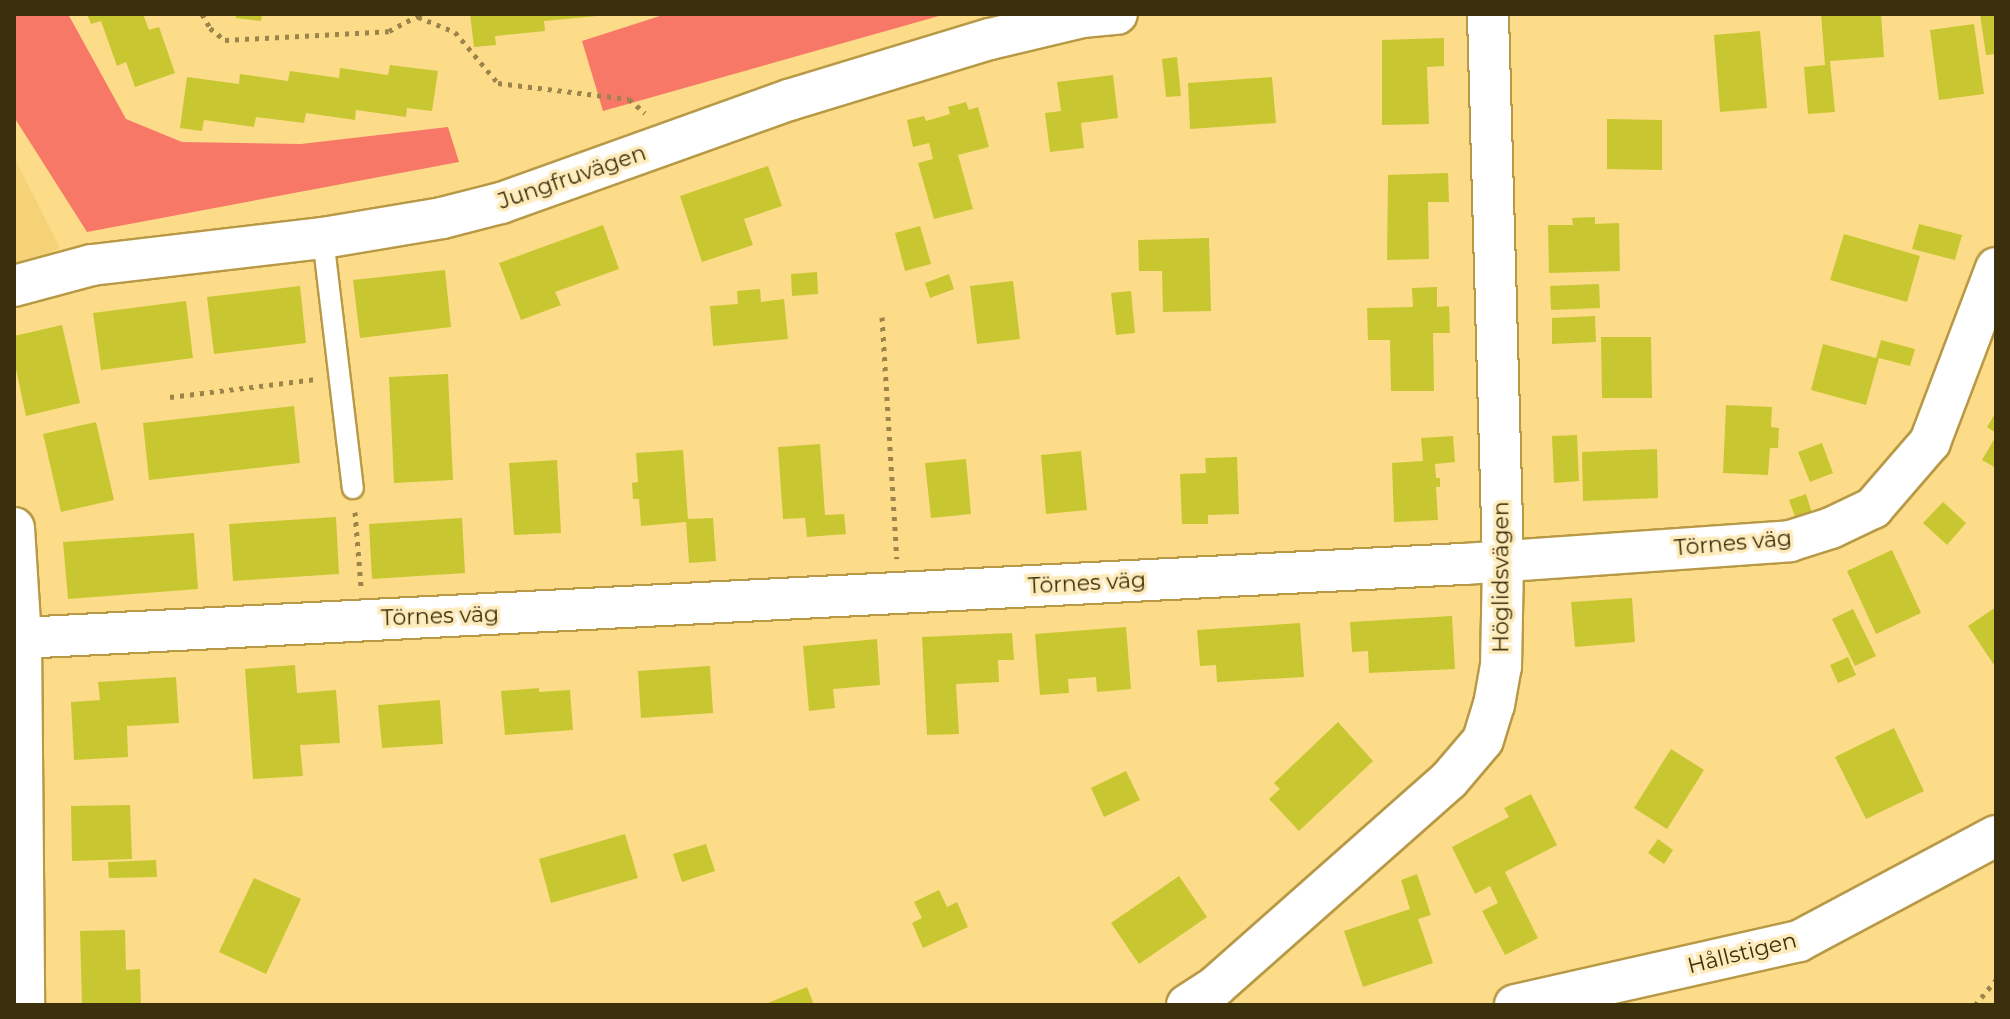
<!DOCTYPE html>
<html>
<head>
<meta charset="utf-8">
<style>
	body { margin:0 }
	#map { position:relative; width:2010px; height:1019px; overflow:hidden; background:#fcdc89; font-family:Montserrat,sans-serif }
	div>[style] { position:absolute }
	.built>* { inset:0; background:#f5d276 }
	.forest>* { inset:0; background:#f87868 }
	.building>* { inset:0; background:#c8c732 }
	.path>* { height:5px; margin-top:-2.5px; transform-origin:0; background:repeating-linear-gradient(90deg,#9b854a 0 4px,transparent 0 10px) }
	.roads { filter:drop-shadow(2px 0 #b89946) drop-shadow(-2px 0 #b89946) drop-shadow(0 2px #b89946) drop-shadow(0 -2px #b89946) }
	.lane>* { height:20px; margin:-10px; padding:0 10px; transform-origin:10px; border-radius:10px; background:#fff }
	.street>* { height:40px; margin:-20px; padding:0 20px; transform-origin:20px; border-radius:20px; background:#fff }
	span { translate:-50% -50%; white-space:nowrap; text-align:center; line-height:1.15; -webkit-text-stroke:7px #feebbb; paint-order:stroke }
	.street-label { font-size:22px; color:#3c300c }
	.frame { position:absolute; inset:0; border:16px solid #3c300c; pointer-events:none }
</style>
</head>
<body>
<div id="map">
	<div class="built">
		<div style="clip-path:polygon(14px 157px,60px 248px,14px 267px)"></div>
	</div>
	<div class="forest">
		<div style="clip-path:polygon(14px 14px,68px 14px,126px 119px,182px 142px,301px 144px,448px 127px,459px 162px,87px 232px,14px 117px)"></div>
		<div style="clip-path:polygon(666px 14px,946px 14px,603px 111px,582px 41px)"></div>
	</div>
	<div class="building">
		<div style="clip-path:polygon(87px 14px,143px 14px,149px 30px,159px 27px,175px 73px,135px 87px,126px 62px,117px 66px,101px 21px,91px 24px)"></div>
		<div style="clip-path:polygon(236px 14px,262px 14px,261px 21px,236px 18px)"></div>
		<div style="clip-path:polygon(470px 14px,597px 14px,597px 16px,544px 21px,545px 31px,495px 36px,496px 45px,474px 47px)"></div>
		<div style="clip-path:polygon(1821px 14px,1881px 14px,1884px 57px,1830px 61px,1835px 112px,1808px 114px,1804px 67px,1825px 65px)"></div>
		<div style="clip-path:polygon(1980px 14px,1996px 14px,1996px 54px,1986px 55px)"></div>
		<div style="clip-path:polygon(1974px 24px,1984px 94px,1939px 100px,1930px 30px)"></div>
		<div style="clip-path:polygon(1760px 31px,1767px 108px,1720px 112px,1714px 35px)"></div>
		<div style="clip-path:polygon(1444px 38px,1444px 66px,1427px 67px,1429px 124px,1382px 125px,1382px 40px)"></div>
		<div style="clip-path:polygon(1177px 57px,1181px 96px,1166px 97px,1162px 59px)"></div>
		<div style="clip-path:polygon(390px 65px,438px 71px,432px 111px,407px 108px,406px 117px,356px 110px,355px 120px,306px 113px,304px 123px,256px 117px,254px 127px,204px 120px,202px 131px,180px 128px,187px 77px,239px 84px,240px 74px,288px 81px,290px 71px,339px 78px,340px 68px,388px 75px)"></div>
		<div style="clip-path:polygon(1113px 75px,1118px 118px,1081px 123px,1084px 148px,1050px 152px,1045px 113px,1061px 111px,1057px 82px)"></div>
		<div style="clip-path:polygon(1272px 77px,1276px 123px,1190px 129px,1188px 83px)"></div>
		<div style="clip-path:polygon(966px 102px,969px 110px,978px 107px,989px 147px,958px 155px,973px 209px,934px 219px,918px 163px,933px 159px,929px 143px,913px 147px,907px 120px,924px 116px,926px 121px,950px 114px,948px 107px)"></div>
		<div style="clip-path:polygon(1607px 119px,1662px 120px,1662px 170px,1607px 169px)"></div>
		<div style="clip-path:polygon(768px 166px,782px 206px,744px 219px,753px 245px,702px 262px,680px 196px)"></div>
		<div style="clip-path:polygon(1448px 173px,1449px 202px,1428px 202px,1429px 259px,1387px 260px,1388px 175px)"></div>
		<div style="clip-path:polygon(1595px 217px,1595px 224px,1619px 223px,1620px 271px,1549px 273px,1548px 225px,1573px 225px,1572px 218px)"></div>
		<div style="clip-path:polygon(1919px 224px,1962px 235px,1955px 260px,1912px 249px)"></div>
		<div style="clip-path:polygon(603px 225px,619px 269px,555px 292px,561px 305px,521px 320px,499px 263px)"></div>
		<div style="clip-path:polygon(920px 226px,931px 264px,905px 271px,895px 233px)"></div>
		<div style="clip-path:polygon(1844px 234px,1920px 256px,1907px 302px,1830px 280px)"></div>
		<div style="clip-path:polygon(1209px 238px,1211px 311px,1163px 312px,1162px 271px,1139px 271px,1138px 240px)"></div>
		<div style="clip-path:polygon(445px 270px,451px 327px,360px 338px,353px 280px)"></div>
		<div style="clip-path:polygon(817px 272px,818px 294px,792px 296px,791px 274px)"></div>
		<div style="clip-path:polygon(949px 274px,954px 289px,930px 298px,925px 283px)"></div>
		<div style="clip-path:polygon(1013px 281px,1020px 339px,977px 344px,970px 286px)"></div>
		<div style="clip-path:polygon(1599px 284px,1600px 308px,1551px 310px,1550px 286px)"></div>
		<div style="clip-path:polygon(300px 286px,306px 343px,214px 354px,207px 297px)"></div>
		<div style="clip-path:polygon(1437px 287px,1437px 307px,1449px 306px,1450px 333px,1433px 333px,1434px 391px,1391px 391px,1390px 340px,1368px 340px,1367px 308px,1413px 307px,1412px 288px)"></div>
		<div style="clip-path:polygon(760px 289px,761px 302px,784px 299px,788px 339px,713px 346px,710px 306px,738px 304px,737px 291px)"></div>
		<div style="clip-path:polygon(1131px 291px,1135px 333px,1116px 335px,1111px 293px)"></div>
		<div style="clip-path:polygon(186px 301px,193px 358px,101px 370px,93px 313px)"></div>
		<div style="clip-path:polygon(1595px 316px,1596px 342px,1552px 344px,1552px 318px)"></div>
		<div style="clip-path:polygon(62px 325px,80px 403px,26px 416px,14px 360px,14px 336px)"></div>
		<div style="clip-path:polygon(1601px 337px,1651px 337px,1652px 398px,1602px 398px)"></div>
		<div style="clip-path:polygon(1881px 340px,1915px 349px,1910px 366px,1879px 358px,1866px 405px,1811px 390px,1823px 344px,1876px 358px)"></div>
		<div style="clip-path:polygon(448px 374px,453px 480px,394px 483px,389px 377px)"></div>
		<div style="clip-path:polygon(1726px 405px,1772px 407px,1771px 427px,1779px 428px,1778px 448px,1770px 448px,1768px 475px,1723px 473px)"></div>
		<div style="clip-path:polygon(294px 406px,300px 463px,149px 480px,143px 423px)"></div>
		<div style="clip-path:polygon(1996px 412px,1996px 433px,1987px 427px)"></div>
		<div style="clip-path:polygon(96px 422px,114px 500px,61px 512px,43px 434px)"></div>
		<div style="clip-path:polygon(1577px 435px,1579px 481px,1554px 483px,1552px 436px)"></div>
		<div style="clip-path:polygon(1453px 436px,1455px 462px,1435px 464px,1436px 478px,1440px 478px,1440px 487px,1436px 487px,1438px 520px,1394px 522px,1392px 463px,1423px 461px,1421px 438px)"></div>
		<div style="clip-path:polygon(1996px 436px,1996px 468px,1982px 460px)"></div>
		<div style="clip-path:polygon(1822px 443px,1833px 473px,1810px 482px,1798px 452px)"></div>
		<div style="clip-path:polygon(820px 444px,825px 515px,844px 514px,846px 534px,807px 537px,805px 518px,783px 519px,778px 447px)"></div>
		<div style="clip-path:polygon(1657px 449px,1658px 498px,1583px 501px,1582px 452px)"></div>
		<div style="clip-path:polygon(683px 450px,688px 519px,713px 518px,716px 561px,689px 563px,686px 522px,641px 526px,639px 499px,633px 499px,632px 483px,638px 482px,636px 453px)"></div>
		<div style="clip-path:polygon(1081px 451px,1087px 510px,1046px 514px,1041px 455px)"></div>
		<div style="clip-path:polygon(1237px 457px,1239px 514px,1208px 515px,1208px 524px,1182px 524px,1180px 474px,1206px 473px,1205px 458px)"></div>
		<div style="clip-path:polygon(966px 459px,971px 514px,931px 518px,925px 463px)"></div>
		<div style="clip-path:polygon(557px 460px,561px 533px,514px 535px,509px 463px)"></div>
		<div style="clip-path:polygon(1806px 494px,1812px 513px,1796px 519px,1789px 500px)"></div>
		<div style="clip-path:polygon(1943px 502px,1966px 523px,1947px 545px,1923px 523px)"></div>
		<div style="clip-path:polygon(336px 517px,339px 574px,233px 581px,229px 524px)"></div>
		<div style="clip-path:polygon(462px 518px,465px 573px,372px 579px,369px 524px)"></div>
		<div style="clip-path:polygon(194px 533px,198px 589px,68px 599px,63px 542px)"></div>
		<div style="clip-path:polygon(1892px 550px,1921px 613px,1876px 634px,1847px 571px)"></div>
		<div style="clip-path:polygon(1632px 598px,1635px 642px,1575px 647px,1571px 602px)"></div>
		<div style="clip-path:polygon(1996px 607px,1996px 668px,1968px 626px)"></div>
		<div style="clip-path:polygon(1853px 609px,1876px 656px,1855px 666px,1832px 619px)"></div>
		<div style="clip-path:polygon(1452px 616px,1455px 669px,1369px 673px,1368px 651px,1352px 652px,1350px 622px)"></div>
		<div style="clip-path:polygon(1300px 623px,1304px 677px,1217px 682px,1216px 665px,1200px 666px,1197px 630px)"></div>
		<div style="clip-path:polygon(1126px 627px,1131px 689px,1097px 692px,1096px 677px,1068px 679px,1069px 693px,1040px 695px,1035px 634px)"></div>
		<div style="clip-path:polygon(1012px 633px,1014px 660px,998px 660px,999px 682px,956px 684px,959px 734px,927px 735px,922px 637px)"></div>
		<div style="clip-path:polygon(877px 639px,880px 685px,833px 689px,835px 708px,809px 711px,803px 646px)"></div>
		<div style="clip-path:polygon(1848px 657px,1856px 675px,1838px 683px,1830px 665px)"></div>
		<div style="clip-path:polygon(295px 665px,297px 693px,336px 690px,340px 743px,300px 745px,303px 776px,253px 779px,245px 669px)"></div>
		<div style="clip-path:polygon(710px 666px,713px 713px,641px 718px,638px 671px)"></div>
		<div style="clip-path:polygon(176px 677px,179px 723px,127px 726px,128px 757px,74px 760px,71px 702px,100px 700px,98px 682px)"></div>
		<div style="clip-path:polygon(539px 688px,539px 692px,570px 690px,573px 730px,505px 735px,501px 691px)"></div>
		<div style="clip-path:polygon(440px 700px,443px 744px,382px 748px,378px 705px)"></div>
		<div style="clip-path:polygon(1338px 722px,1373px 761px,1299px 831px,1269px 799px,1280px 789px,1274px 783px)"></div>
		<div style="clip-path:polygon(1894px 728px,1924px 791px,1866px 819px,1835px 757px)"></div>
		<div style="clip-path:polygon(1671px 749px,1704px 770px,1667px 829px,1634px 808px)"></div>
		<div style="clip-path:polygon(1126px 771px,1140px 800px,1104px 817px,1091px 788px)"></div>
		<div style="clip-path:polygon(1531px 794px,1557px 845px,1505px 872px,1538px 938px,1505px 955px,1482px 911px,1498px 903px,1490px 886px,1475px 894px,1452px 847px,1509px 817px,1504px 808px)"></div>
		<div style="clip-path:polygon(130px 805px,132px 859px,72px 861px,71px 806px)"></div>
		<div style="clip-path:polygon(625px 834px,638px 878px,551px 903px,539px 859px)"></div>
		<div style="clip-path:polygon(1658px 839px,1673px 850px,1664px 864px,1648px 853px)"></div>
		<div style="clip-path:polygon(706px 844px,715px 871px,682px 882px,673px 854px)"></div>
		<div style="clip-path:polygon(156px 860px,157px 877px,109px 878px,108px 862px)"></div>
		<div style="clip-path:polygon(1417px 874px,1431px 915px,1418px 919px,1433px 963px,1363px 987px,1344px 931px,1410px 909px,1401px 880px)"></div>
		<div style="clip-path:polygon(1179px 876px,1207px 917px,1139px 964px,1111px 923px)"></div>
		<div style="clip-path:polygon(254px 878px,301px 899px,266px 974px,219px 952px)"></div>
		<div style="clip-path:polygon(939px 890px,947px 907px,957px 902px,968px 927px,923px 948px,912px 923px,922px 918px,914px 902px)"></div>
		<div style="clip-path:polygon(125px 930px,126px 970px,140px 969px,141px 1005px,82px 1005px,80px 931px)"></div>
		<div style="clip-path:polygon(807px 987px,814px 1005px,763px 1005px)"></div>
	</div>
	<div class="path">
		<div style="left:202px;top:14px;width:16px;rotate:60deg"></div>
		<div style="left:210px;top:28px;width:19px;rotate:39deg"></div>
		<div style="left:225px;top:40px;width:164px;rotate:-3.1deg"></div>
		<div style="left:389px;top:31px;width:34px;rotate:-28deg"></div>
		<div style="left:418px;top:17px;width:40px;rotate:22deg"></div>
		<div style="left:455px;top:32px;width:67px;rotate:49.9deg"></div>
		<div style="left:498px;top:83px;width:132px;rotate:7deg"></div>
		<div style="left:629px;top:99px;width:21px;rotate:41deg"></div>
		<div style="left:882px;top:317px;width:242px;rotate:86.5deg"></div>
		<div style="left:170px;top:397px;width:147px;rotate:-7deg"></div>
		<div style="left:355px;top:512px;width:74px;rotate:85.4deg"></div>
		<div style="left:1975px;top:1005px;width:33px;rotate:-50deg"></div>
	</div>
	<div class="roads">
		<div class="lane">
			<div style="left:323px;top:238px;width:252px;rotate:83.2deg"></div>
		</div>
		<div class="street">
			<div style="left:14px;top:286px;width:81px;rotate:-15.1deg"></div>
			<div style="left:92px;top:265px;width:233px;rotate:-6.7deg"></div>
			<div style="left:323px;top:238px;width:121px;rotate:-9.5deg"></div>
			<div style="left:442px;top:218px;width:61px;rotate:-14.3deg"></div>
			<div style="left:501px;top:203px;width:306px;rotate:-19.7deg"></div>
			<div style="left:789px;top:100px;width:210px;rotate:-16.9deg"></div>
			<div style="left:990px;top:39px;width:95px;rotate:-13.4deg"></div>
			<div style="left:1082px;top:17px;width:35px;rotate:-5deg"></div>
			<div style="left:14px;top:528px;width:110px;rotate:86.4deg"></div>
			<div style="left:21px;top:638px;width:367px;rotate:89.5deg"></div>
			<div style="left:21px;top:638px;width:1445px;rotate:-2.94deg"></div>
			<div style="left:1464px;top:564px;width:327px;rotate:-4deg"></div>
			<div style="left:1790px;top:541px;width:43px;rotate:-17.6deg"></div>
			<div style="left:1831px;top:528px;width:47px;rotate:-25.5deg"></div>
			<div style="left:1873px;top:508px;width:87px;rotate:-49.2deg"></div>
			<div style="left:1930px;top:442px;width:186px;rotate:-69.2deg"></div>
			<div style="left:1187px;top:1005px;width:35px;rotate:-33deg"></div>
			<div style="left:1216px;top:986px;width:311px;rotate:-41.5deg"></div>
			<div style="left:1449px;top:780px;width:52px;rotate:-49.6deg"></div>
			<div style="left:1483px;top:740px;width:37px;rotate:-73deg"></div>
			<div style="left:1494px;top:705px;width:39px;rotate:-80deg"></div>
			<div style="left:1501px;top:667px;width:108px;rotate:-88.9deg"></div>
			<div style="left:1503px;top:559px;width:545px;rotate:-91.58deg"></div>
			<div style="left:1515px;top:1005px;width:291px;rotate:-12.7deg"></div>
			<div style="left:1799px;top:941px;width:223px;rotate:-28.1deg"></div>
		</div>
	</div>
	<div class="street-label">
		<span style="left:572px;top:177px;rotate:-19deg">Jungfruvägen</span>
		<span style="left:1733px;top:543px;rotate:-5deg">Törnes väg</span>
		<span style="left:1501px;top:577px;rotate:-90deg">Höglidsvägen</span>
		<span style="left:1087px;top:583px;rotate:-3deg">Törnes väg</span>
		<span style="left:440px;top:616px;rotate:-2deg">Törnes väg</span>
		<span style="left:1742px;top:953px;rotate:-14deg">Hållstigen</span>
	</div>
	<div class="frame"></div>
</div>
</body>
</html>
